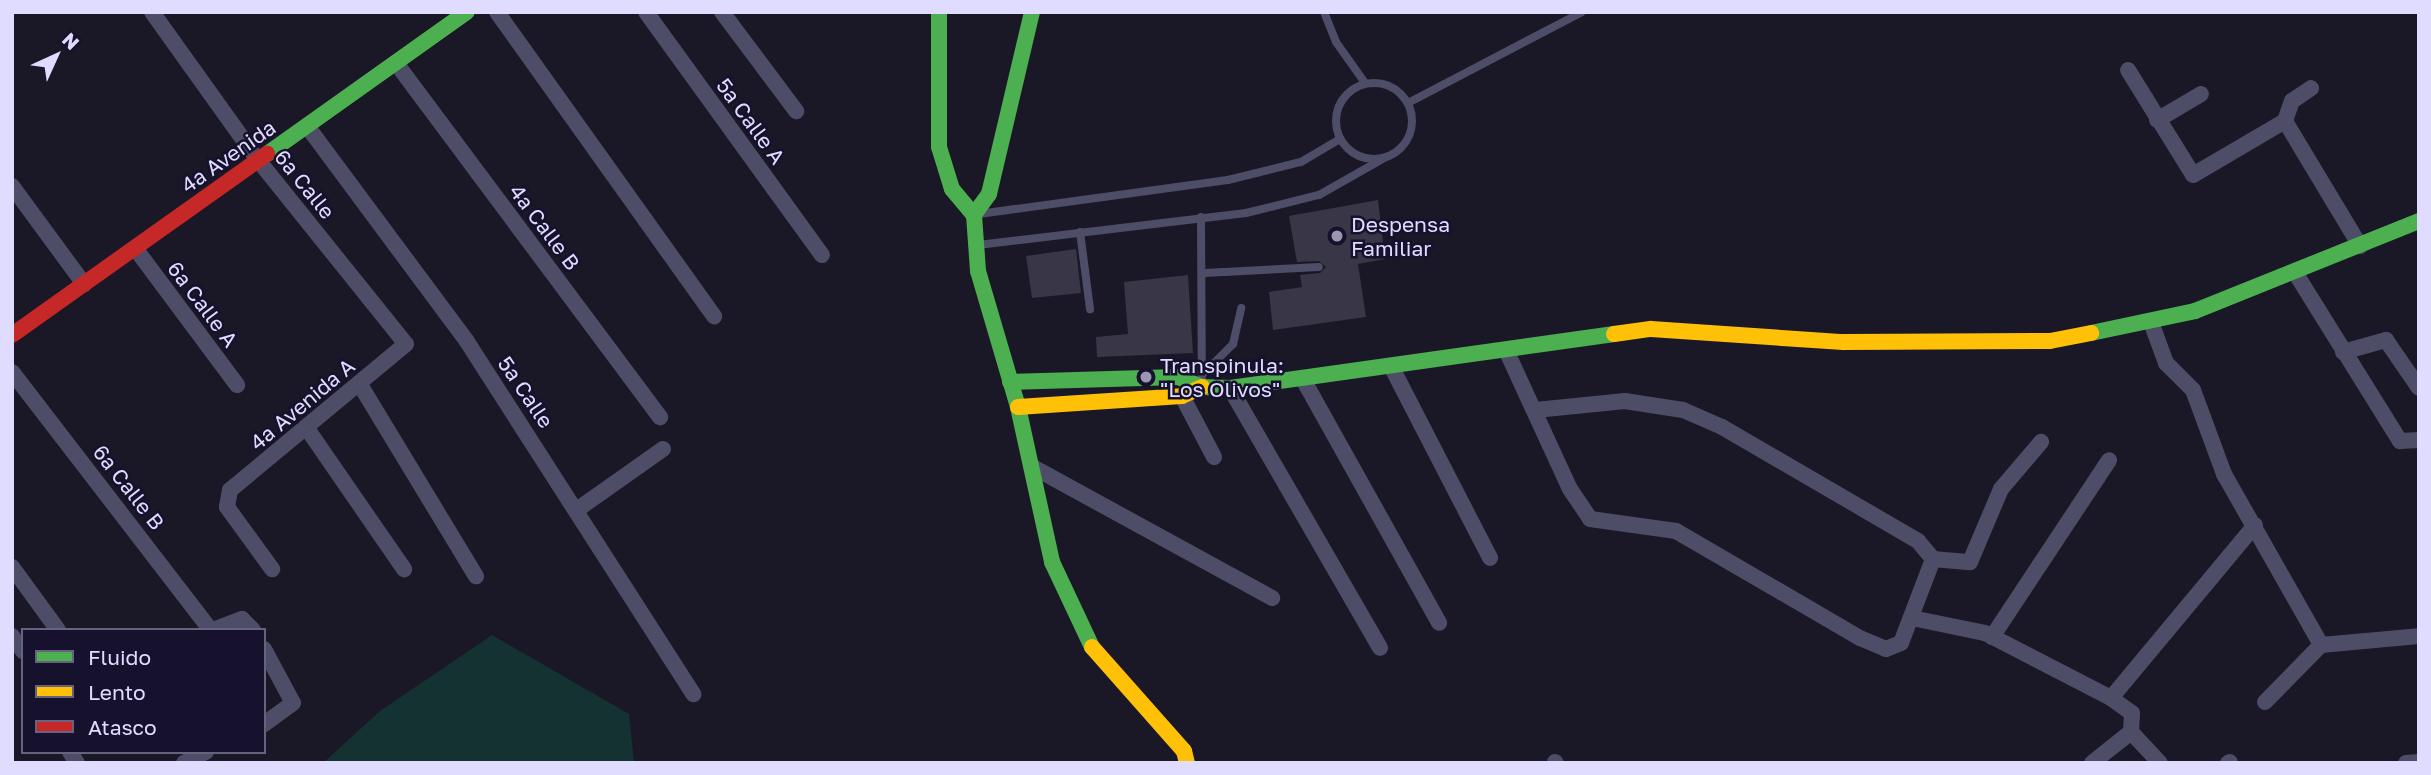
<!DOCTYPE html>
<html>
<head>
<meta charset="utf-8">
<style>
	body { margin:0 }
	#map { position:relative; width:2431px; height:775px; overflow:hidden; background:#1a1726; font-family:"Golos Text",sans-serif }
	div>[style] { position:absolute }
	.green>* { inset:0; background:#153233 }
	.building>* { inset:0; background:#393647 }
	.lane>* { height:8px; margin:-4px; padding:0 4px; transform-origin:4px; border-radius:4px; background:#4e4d67 }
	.lane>.ring { margin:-4px; padding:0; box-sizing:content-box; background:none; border:8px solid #4e4d67; border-radius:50% }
	.street>* { height:16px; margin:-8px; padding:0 8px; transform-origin:8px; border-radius:8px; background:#4e4d67 }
	.fast>* { height:16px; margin:-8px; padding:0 8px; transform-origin:8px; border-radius:8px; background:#4caf50 }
	.slow>* { height:16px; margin:-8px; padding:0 8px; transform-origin:8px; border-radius:8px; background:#ffc107 }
	.jam>* { height:16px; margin:-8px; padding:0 8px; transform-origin:8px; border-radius:8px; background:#c62828 }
	.dots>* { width:19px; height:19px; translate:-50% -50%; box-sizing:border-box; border:4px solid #16112c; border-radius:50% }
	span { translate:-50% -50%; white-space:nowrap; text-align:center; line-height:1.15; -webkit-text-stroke:5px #16112c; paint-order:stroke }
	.street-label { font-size:21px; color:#e0dcff }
	.poi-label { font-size:21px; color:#e0dcff }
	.left { translate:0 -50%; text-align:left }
	.frame { position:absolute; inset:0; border:14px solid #e0dcff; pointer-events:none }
	.legend { position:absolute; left:21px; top:628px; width:245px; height:126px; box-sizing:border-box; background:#16112c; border:2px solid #676280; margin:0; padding:9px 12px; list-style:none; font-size:21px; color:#e0dcff }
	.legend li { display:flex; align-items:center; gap:14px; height:35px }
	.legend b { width:35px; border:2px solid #676280 }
	.north { position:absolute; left:21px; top:21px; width:70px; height:70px; -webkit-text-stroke:5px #16112c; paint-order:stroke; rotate:45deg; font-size:19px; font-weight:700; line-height:28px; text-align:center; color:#e0dcff }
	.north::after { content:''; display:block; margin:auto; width:24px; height:32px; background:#e0dcff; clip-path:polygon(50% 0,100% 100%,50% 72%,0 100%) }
</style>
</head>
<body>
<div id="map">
	<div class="green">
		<div style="clip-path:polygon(492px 635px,629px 714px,634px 763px,323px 763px,380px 711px)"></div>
	</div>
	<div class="building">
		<div style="clip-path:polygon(1378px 200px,1385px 259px,1358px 264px,1366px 317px,1273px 330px,1269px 292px,1302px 287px,1300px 275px,1320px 273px,1326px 267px,1319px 261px,1297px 262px,1289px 216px)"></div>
		<div style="clip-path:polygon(1076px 249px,1081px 293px,1032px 298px,1026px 256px)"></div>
		<div style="clip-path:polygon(1188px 275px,1193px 353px,1097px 357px,1096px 337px,1128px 334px,1124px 282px)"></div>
	</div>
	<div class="lane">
		<div style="left:1324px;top:12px;width:32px;rotate:68deg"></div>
		<div style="left:1336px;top:42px;width:50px;rotate:54.7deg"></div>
		<div class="ring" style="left:1336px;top:83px;width:68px;height:68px"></div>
		<div style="left:1408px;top:103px;width:196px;rotate:-27.6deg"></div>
		<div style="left:979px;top:214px;width:251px;rotate:-7.8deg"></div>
		<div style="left:1228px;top:180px;width:75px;rotate:-13.9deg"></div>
		<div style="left:1301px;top:162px;width:45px;rotate:-30.5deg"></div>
		<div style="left:1201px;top:217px;width:169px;rotate:89.7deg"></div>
		<div style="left:1080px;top:232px;width:78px;rotate:82.6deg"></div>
		<div style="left:978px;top:245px;width:270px;rotate:-6.8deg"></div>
		<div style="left:1246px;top:213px;width:75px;rotate:-13.9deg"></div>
		<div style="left:1319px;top:195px;width:75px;rotate:-29.6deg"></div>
		<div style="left:1205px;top:273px;width:114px;rotate:-3deg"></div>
		<div style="left:1204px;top:373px;width:41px;rotate:-45deg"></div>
		<div style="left:1233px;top:344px;width:37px;rotate:-77deg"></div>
	</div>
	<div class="street">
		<div style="left:152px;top:12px;width:182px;rotate:54.4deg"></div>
		<div style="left:258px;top:160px;width:236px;rotate:51.2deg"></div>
		<div style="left:406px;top:344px;width:229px;rotate:140.3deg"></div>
		<div style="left:230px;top:490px;width:17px;rotate:100deg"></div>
		<div style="left:227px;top:507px;width:77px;rotate:54deg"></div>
		<div style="left:497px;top:12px;width:374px;rotate:54.5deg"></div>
		<div style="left:646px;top:12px;width:300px;rotate:54.1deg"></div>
		<div style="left:722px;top:12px;width:124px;rotate:53.2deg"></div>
		<div style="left:396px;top:63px;width:442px;rotate:53.3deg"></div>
		<div style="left:2128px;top:70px;width:123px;rotate:58.2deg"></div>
		<div style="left:2193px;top:175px;width:107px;rotate:-30.4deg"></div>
		<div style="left:2285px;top:121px;width:146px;rotate:59deg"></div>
		<div style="left:2157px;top:120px;width:51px;rotate:-30.6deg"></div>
		<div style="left:2285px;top:121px;width:21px;rotate:-71deg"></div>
		<div style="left:2292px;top:101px;width:23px;rotate:-34deg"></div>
		<div style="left:307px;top:126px;width:267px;rotate:53.4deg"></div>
		<div style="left:466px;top:340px;width:421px;rotate:57.3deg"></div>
		<div style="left:12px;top:186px;width:122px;rotate:53.7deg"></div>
		<div style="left:135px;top:248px;width:171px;rotate:53.3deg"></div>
		<div style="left:2296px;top:274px;width:197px;rotate:58.1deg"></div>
		<div style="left:2400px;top:441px;width:19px;rotate:-3deg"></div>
		<div style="left:2151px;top:322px;width:44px;rotate:69.9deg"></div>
		<div style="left:2166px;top:363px;width:38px;rotate:45deg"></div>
		<div style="left:2193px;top:390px;width:90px;rotate:69.7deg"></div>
		<div style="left:2224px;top:474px;width:197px;rotate:60.4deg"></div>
		<div style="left:2321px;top:645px;width:98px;rotate:-5.2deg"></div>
		<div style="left:1506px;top:350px;width:153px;rotate:65.3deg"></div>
		<div style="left:1570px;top:489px;width:36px;rotate:56deg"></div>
		<div style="left:1590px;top:519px;width:87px;rotate:7.9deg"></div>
		<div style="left:1676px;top:531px;width:213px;rotate:30.2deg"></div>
		<div style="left:1860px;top:638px;width:28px;rotate:23deg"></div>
		<div style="left:1886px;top:649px;width:16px;rotate:-22deg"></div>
		<div style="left:1901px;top:643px;width:90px;rotate:-69.1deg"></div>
		<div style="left:1933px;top:559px;width:23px;rotate:-130deg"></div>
		<div style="left:1918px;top:541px;width:227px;rotate:-149.8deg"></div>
		<div style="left:1722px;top:427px;width:43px;rotate:-156.4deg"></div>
		<div style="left:1683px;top:410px;width:59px;rotate:-171.2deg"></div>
		<div style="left:1625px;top:401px;width:90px;rotate:174.3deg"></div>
		<div style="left:2343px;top:352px;width:45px;rotate:-15.6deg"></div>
		<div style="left:2386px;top:340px;width:58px;rotate:55.5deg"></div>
		<div style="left:1391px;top:366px;width:216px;rotate:62.7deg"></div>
		<div style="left:12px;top:372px;width:326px;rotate:52.4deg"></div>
		<div style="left:1304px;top:381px;width:277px;rotate:60.8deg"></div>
		<div style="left:359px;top:383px;width:226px;rotate:58.8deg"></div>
		<div style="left:1230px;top:388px;width:300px;rotate:60deg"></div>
		<div style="left:1182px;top:396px;width:69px;rotate:62.3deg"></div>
		<div style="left:306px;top:427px;width:173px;rotate:55.4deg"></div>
		<div style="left:1031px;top:466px;width:275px;rotate:28.7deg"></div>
		<div style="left:578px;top:509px;width:104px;rotate:-35.2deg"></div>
		<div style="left:1933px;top:559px;width:37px;rotate:5deg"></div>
		<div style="left:1970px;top:562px;width:79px;rotate:-67deg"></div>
		<div style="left:2001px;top:489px;width:62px;rotate:-49.6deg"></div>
		<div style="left:12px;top:567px;width:78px;rotate:53.9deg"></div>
		<div style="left:1912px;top:618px;width:75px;rotate:11.6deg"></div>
		<div style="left:1985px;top:633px;width:142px;rotate:27.3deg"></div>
		<div style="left:2111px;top:698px;width:26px;rotate:36deg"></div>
		<div style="left:2132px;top:713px;width:19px;rotate:93deg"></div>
		<div style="left:2131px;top:732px;width:42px;rotate:46.9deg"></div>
		<div style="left:213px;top:630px;width:31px;rotate:-21deg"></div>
		<div style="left:242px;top:619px;width:16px;rotate:45deg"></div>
		<div style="left:12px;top:636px;width:19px;rotate:54deg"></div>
		<div style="left:1992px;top:637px;width:212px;rotate:-56.5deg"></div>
		<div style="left:264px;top:649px;width:61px;rotate:61.8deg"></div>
		<div style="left:293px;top:703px;width:36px;rotate:144deg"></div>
		<div style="left:2111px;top:698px;width:225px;rotate:-50.2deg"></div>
		<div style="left:2265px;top:702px;width:80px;rotate:-45.5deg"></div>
		<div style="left:70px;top:752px;width:13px;rotate:58deg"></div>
		<div style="left:1555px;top:762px;width:1px;rotate:45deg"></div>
		<div style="left:184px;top:763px;width:25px;rotate:-27deg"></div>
		<div style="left:2092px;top:763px;width:50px;rotate:-38.5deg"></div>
		<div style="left:2228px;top:763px;width:2px;rotate:-27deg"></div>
		<div style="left:2406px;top:763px;width:13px;rotate:-4deg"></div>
	</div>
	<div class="fast">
		<div style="left:939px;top:12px;width:135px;rotate:90deg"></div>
		<div style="left:939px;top:147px;width:44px;rotate:72.8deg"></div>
		<div style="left:952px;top:189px;width:34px;rotate:50deg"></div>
		<div style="left:1032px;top:12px;width:187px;rotate:103.3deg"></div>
		<div style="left:989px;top:194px;width:26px;rotate:126deg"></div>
		<div style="left:974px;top:215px;width:56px;rotate:85.9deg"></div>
		<div style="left:978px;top:271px;width:142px;rotate:73.6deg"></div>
		<div style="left:1018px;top:407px;width:159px;rotate:77.6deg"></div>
		<div style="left:1052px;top:562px;width:94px;rotate:64.8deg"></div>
		<div style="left:267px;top:154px;width:245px;rotate:-35.4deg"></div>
		<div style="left:2091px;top:333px;width:106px;rotate:-11.9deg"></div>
		<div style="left:2195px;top:311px;width:241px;rotate:-21.9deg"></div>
		<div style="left:1010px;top:382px;width:168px;rotate:-1.7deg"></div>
		<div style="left:1178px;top:377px;width:26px;rotate:23deg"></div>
		<div style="left:1202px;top:387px;width:28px;rotate:2deg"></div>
		<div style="left:1230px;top:388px;width:388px;rotate:-8deg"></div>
	</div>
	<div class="slow">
		<div style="left:1614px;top:334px;width:37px;rotate:-8deg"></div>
		<div style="left:1651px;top:329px;width:193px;rotate:3.9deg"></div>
		<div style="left:1844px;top:342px;width:206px;rotate:-0.3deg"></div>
		<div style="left:2050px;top:341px;width:42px;rotate:-11deg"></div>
		<div style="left:1018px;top:407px;width:164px;rotate:-3.8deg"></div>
		<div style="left:1182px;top:396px;width:22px;rotate:-24deg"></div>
		<div style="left:1092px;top:647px;width:139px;rotate:48.5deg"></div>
		<div style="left:1184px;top:751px;width:12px;rotate:76deg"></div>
	</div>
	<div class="jam">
		<div style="left:12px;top:335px;width:313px;rotate:-35.4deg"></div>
	</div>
	<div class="dots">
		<div style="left:1337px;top:236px;background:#9b97b3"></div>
		<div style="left:1146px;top:377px;background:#9b97b3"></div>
	</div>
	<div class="street-label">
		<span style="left:751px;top:121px;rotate:54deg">5a Calle A</span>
		<span style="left:228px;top:156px;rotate:-35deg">4a Avenida</span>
		<span style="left:305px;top:184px;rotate:51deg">6a Calle</span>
		<span style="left:545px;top:227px;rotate:53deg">4a Calle B</span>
		<span style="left:203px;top:304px;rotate:53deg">6a Calle A</span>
		<span style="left:526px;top:392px;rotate:56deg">5a Calle</span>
		<span style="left:302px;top:404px;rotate:-40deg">4a Avenida A</span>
		<span style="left:129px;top:487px;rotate:52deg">6a Calle B</span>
	</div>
	<div class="poi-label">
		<span class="left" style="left:1351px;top:236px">Despensa<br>Familiar</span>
		<span class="left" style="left:1160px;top:377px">Transpinula:<br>"Los Olivos"</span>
	</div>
	<div class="frame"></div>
	<ul class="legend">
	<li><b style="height:9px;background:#4caf50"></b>Fluido</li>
	<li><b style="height:9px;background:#ffc107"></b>Lento</li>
	<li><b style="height:9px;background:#c62828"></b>Atasco</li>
	</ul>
	<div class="north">N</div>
</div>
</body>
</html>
